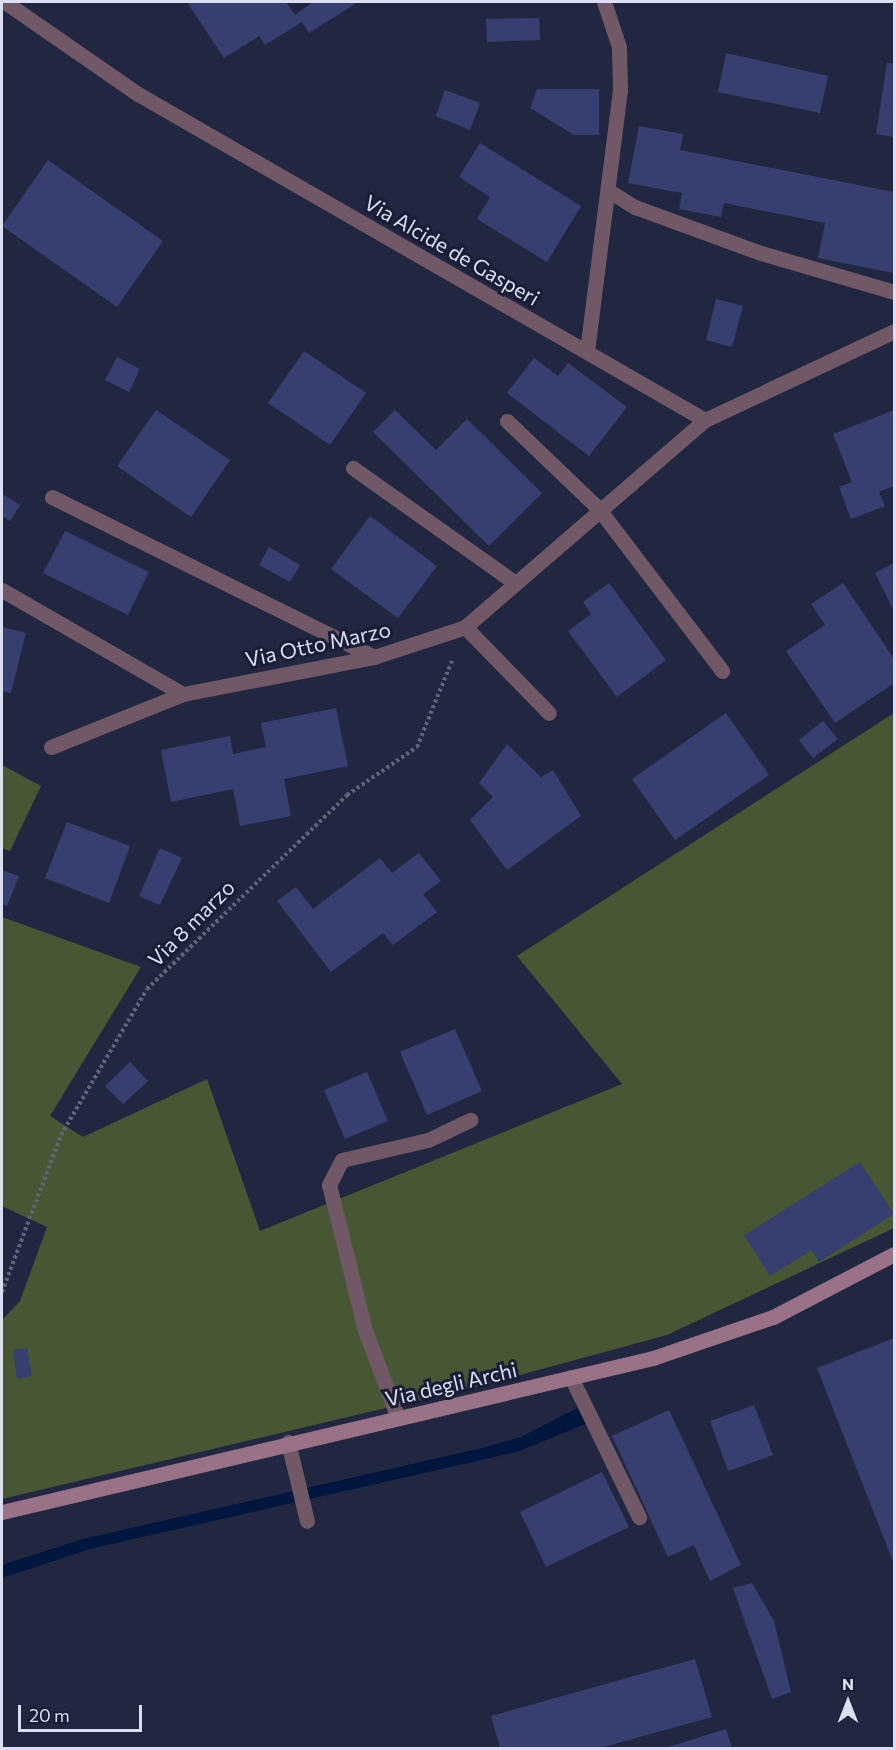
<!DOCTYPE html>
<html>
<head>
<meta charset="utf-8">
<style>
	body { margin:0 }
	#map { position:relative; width:896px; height:1750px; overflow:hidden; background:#222741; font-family:Commissioner,sans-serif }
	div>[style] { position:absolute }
	.green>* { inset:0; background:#475633 }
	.water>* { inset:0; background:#00163f }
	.building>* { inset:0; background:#373f71 }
	.path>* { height:4px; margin-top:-2px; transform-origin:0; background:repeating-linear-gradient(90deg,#60657c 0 3px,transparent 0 6px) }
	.service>* { height:15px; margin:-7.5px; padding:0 7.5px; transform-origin:7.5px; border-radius:7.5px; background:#715866 }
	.minor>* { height:15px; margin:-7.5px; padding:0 7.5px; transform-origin:7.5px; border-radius:7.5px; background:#715866 }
	.secondary>* { height:15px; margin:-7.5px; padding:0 7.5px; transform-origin:7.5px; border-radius:7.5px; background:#997288 }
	span { translate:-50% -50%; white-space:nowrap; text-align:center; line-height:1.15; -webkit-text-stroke:6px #191d36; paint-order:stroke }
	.street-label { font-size:21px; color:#dbdff1 }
	.frame { position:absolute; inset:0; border:3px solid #dbdff1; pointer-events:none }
	.north { position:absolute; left:818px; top:1672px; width:60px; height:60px; -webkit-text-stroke:4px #191d36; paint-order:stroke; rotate:0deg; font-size:16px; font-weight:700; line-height:24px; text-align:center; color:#dbdff1 }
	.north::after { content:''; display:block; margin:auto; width:21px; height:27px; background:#dbdff1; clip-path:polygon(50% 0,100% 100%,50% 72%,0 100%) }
	.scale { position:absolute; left:18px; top:1705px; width:124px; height:27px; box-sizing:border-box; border:3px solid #dbdff1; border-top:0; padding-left:8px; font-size:18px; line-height:21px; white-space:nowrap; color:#dbdff1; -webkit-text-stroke:4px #191d36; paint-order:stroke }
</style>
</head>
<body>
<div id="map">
	<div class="green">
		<div style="clip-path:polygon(894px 713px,894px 1228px,667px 1335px,487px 1384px,2px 1499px,2px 1320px,20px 1301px,47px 1227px,2px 1206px,2px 917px,141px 967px,50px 1116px,83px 1137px,207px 1079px,260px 1231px,622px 1084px,517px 956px)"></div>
		<div style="clip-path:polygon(2px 765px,41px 786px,10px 851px,2px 848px)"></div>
	</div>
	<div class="water">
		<div style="clip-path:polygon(583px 1405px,590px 1422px,517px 1452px,90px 1549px,2px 1578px,2px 1565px,83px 1539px,482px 1448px,521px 1437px)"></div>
	</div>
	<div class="building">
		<div style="clip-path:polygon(187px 2px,286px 2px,295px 15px,313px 2px,358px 2px,309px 33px,302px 22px,265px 45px,259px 36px,224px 58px)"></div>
		<div style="clip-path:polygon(539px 18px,540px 40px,487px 42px,486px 19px)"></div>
		<div style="clip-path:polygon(726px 53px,828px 76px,820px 113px,718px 92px)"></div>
		<div style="clip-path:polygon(887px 63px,894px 64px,894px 137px,876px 134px)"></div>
		<div style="clip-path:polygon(537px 89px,599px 89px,599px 135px,574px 135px,530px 108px)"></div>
		<div style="clip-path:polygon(445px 90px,480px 103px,470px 130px,436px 116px)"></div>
		<div style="clip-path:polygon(639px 126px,683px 134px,680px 150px,894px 192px,894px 273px,818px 258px,825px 223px,724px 203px,721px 217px,679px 209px,682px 193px,628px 183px)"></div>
		<div style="clip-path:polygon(480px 143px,581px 206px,547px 262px,477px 219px,490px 197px,459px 177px)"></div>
		<div style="clip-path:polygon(48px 160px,163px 241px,117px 307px,2px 226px)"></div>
		<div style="clip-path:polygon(716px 299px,743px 306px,732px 347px,706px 340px)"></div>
		<div style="clip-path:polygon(304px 351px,366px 393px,330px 445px,268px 403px)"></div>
		<div style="clip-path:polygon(117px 357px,140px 369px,129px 392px,105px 380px)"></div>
		<div style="clip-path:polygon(534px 358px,558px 376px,568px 363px,627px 407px,589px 456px,507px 393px)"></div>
		<div style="clip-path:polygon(156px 410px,230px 460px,191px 517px,117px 466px)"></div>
		<div style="clip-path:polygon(395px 410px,436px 450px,467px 419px,542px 493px,489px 546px,373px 432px)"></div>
		<div style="clip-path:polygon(894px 410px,894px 486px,879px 492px,885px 506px,851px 519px,839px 487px,852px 482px,833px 434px)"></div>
		<div style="clip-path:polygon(2px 494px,20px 505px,10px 521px,2px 516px)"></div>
		<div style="clip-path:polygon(370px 516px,437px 566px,398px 618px,331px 569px)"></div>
		<div style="clip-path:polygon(65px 531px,149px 572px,128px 615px,43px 573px)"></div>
		<div style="clip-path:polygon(269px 547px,300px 565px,290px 582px,259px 565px)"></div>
		<div style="clip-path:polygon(894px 563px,894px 611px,875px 573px)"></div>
		<div style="clip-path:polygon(609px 583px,666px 660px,617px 697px,568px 631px,591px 614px,583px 602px)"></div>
		<div style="clip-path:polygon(843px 583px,894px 659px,894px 683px,835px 723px,786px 651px,825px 625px,811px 604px)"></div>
		<div style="clip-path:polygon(2px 627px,26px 633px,11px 693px,2px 691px)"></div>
		<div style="clip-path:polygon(336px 708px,348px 766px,284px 779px,291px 816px,240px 826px,233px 789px,171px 802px,161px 750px,230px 736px,233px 754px,266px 747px,261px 723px)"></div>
		<div style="clip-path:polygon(726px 713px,769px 775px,675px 840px,632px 779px)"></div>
		<div style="clip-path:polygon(823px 721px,838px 739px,813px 758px,799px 740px)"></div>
		<div style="clip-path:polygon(507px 744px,541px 777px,553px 770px,581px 816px,507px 870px,470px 820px,493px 797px,479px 783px)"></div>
		<div style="clip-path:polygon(67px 822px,130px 846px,109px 903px,45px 878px)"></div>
		<div style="clip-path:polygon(160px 848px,182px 858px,160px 905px,139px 896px)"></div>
		<div style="clip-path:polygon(419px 853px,441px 881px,423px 894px,437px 912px,393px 945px,383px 933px,331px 972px,277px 901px,296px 887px,313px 909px,380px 858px,392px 873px)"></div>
		<div style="clip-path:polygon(2px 870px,19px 876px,7px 906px,2px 904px)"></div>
		<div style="clip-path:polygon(455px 1029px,482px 1091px,427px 1115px,400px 1052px)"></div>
		<div style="clip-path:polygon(130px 1062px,148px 1081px,123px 1104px,105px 1086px)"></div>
		<div style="clip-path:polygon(367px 1072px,388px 1121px,345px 1139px,324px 1090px)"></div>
		<div style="clip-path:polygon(860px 1162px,894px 1214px,819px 1262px,812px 1250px,770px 1276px,744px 1235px)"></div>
		<div style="clip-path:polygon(894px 1338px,894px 1564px,817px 1368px)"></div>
		<div style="clip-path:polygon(27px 1348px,32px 1376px,17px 1379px,13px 1350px)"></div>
		<div style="clip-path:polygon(754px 1405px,773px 1455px,728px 1471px,710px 1421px)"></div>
		<div style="clip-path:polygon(669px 1410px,741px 1565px,710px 1581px,694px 1545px,668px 1557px,612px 1436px)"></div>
		<div style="clip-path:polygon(602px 1472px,629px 1527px,546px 1567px,520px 1512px)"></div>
		<div style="clip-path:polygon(752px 1583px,774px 1621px,791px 1692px,772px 1699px,733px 1588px)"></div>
		<div style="clip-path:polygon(695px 1659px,712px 1717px,600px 1748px,500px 1748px,491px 1716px)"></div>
		<div style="clip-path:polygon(726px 1729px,732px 1748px,665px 1748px)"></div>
	</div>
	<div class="path">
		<div style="left:2px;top:1292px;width:168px;rotate:-69.4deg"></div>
		<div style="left:61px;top:1135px;width:169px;rotate:-59.5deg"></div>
		<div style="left:147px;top:989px;width:279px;rotate:-44.1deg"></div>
		<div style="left:347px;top:795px;width:85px;rotate:-34.4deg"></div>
		<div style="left:417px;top:747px;width:93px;rotate:-67.9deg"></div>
	</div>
	<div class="service">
		<div style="left:609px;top:191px;width:31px;rotate:32deg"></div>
		<div style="left:635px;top:207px;width:134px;rotate:20.1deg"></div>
		<div style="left:761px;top:253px;width:139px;rotate:16.3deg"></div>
		<div style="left:587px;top:351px;width:264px;rotate:-82.8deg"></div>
		<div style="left:620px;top:89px;width:42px;rotate:-91.4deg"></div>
		<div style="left:619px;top:47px;width:47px;rotate:-108.4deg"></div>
		<div style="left:507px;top:421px;width:126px;rotate:43.7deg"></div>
		<div style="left:598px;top:508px;width:205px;rotate:52.7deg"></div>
		<div style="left:353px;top:468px;width:197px;rotate:35.3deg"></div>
		<div style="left:52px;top:497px;width:360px;rotate:26.4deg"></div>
		<div style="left:2px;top:590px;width:209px;rotate:29.9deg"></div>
		<div style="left:465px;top:627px;width:120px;rotate:45.7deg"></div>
		<div style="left:571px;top:1377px;width:156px;rotate:64.1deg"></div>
		<div style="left:398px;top:1418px;width:94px;rotate:-110.6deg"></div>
		<div style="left:365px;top:1330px;width:149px;rotate:-103.9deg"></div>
		<div style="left:329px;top:1185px;width:28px;rotate:-63deg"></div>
		<div style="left:342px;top:1160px;width:88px;rotate:-13.1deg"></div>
		<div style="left:428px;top:1140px;width:47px;rotate:-25.5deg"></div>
		<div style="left:288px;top:1442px;width:81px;rotate:76.5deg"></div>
	</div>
	<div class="minor">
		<div style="left:5px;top:2px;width:162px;rotate:34.7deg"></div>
		<div style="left:138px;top:94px;width:654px;rotate:29.9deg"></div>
		<div style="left:705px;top:420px;width:209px;rotate:-25.2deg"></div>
		<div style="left:51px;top:747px;width:142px;rotate:-21.9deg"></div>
		<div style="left:183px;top:694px;width:195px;rotate:-11deg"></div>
		<div style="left:374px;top:657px;width:96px;rotate:-18.2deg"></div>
		<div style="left:465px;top:627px;width:317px;rotate:-40.8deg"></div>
	</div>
	<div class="secondary">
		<div style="left:2px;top:1512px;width:669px;rotate:-13.31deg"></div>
		<div style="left:653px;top:1358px;width:127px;rotate:-18.9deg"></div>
		<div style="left:773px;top:1317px;width:136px;rotate:-27.5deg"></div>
	</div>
	<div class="street-label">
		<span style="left:452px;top:250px;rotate:30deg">Via Alcide de Gasperi</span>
		<span style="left:318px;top:644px;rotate:-12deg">Via Otto Marzo</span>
		<span style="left:191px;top:923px;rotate:-45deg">Via 8 marzo</span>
		<span style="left:451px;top:1384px;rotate:-13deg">Via degli Archi</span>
	</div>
	<div class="frame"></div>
	<div class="north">N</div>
	<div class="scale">20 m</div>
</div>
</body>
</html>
